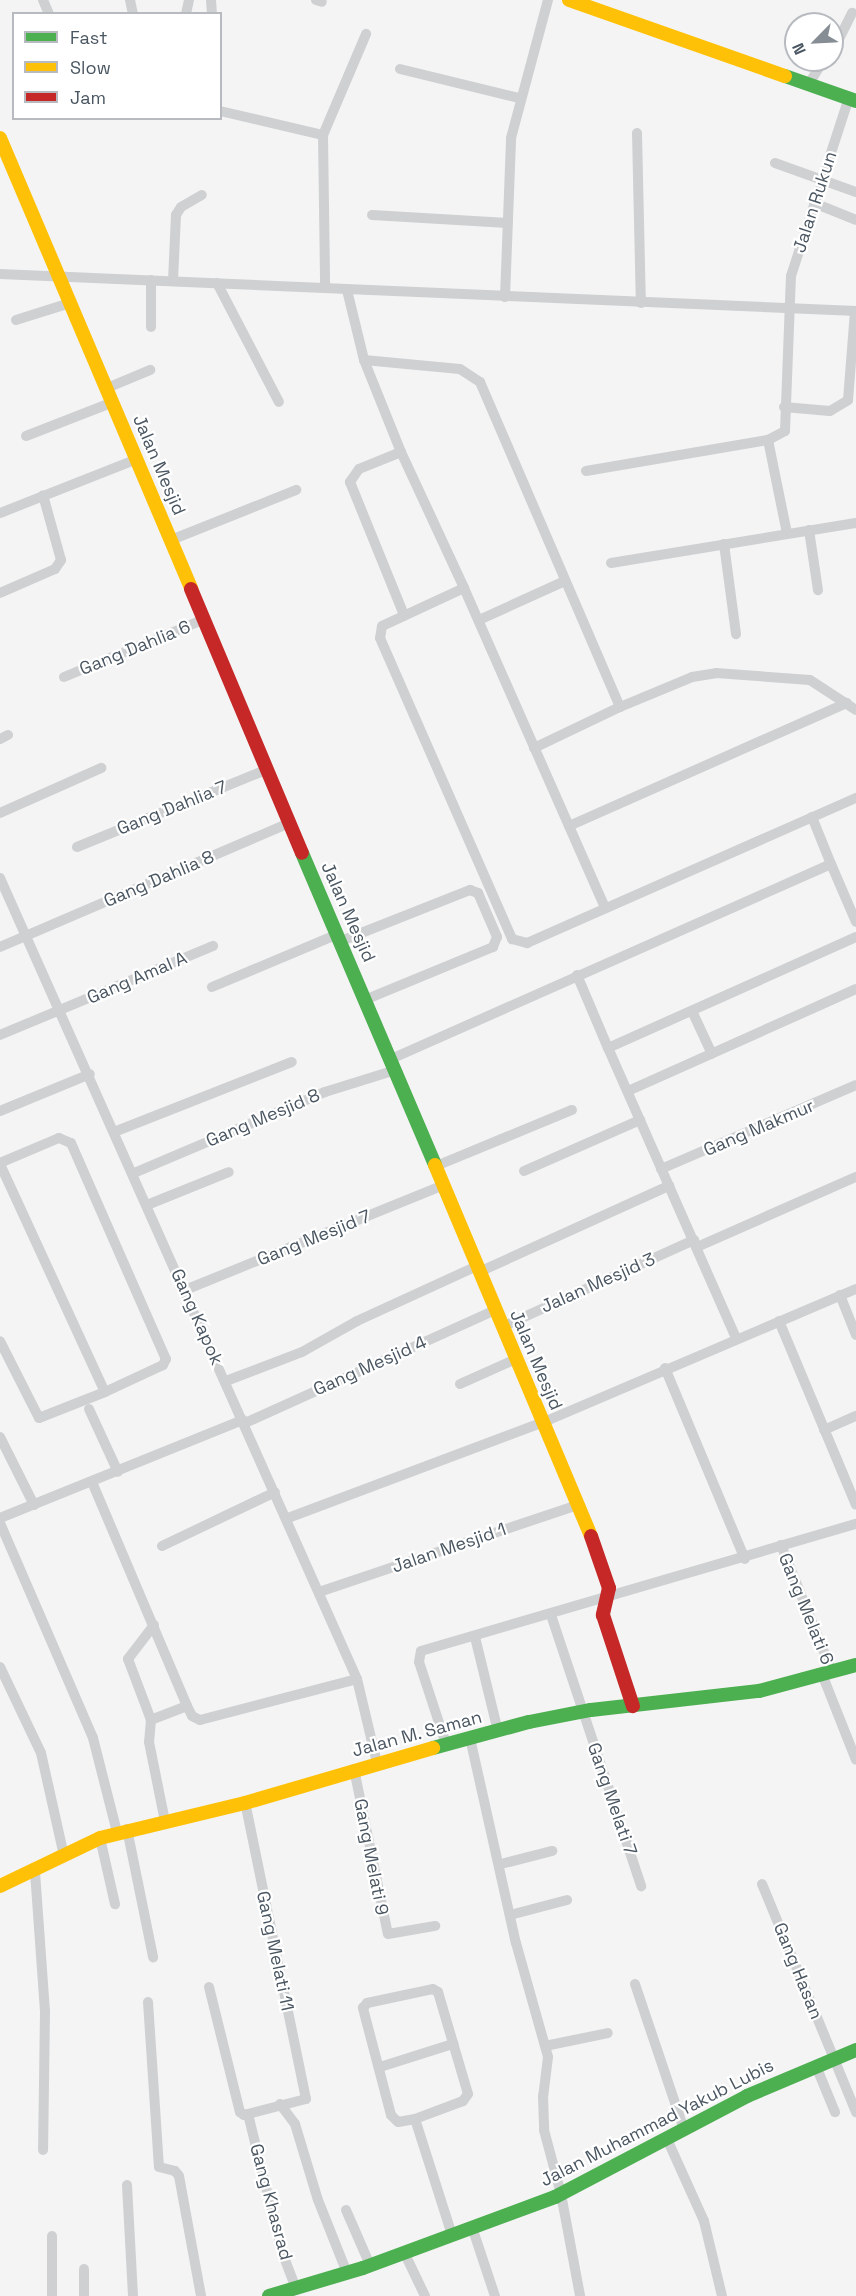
<!DOCTYPE html>
<style>
body{margin:0}
#map{position:relative;width:856px;height:2296px;overflow:hidden;background:#f4f4f4;font-family:"Space Grotesk",sans-serif}
div>[style]{position:absolute}
.street>*{height:10px;margin:-5px;padding:0 5px;transform-origin:5px;border-radius:5px;background:#ced0d2}
.fast>*{height:14px;margin:-7px;padding:0 7px;transform-origin:7px;border-radius:7px;background:#4caf50}
.slow>*{height:14px;margin:-7px;padding:0 7px;transform-origin:7px;border-radius:7px;background:#ffc107}
.jam>*{height:14px;margin:-7px;padding:0 7px;transform-origin:7px;border-radius:7px;background:#c62828}
span{translate:-50% -50%;white-space:nowrap;text-align:center;line-height:1.15;-webkit-text-stroke:4.5px #fff;paint-order:stroke}
.street-label{font-size:18px;color:#4a5661}
.legend{position:absolute;left:12px;top:12px;width:210px;height:108px;box-sizing:border-box;background:#fff;border:2px solid #b7bbc0;margin:0;padding:8px 10px;list-style:none;font-size:18px;color:#4a5661}
.legend li{display:flex;align-items:center;gap:12px;height:30px}
.legend b{width:30px;border:2px solid #b7bbc0}
.north{position:absolute;left:784px;top:12px;width:60px;height:60px;box-sizing:border-box;background:#fff;border:2px solid #b7bbc0;border-radius:50%;rotate:246deg;font-size:16px;font-weight:700;line-height:24px;text-align:center;color:#4a5661}
.north::after{content:'';display:block;margin:auto;width:21px;height:27px;background:#868d94;clip-path:polygon(50% 0,100% 100%,50% 72%,0 100%)}
</style>
<div id="map">
<div class="street">
<div style="left:43px;top:0;width:15px;rotate:67deg"></div>
<div style="left:130px;top:0;width:14px;rotate:78deg"></div>
<div style="left:211px;top:0;width:14px;rotate:86deg"></div>
<div style="left:316px;top:0;width:6px;rotate:18deg"></div>
<div style="left:186px;top:14px;width:14px;rotate:-78deg"></div>
<div style="left:832px;top:53px;width:45px;rotate:-63.4deg"></div>
<div style="left:400px;top:69px;width:122px;rotate:13.7deg"></div>
<div style="left:810px;top:82px;width:26px;rotate:-58deg"></div>
<div style="left:220px;top:111px;width:106px;rotate:13.1deg"></div>
<div style="left:323px;top:135px;width:152px;rotate:89.2deg"></div>
<div style="left:637px;top:133px;width:170px;rotate:88.7deg"></div>
<div style="left:323px;top:135px;width:110px;rotate:-66.9deg"></div>
<div style="left:775px;top:163px;width:86px;rotate:19.7deg"></div>
<div style="left:814px;top:203px;width:45px;rotate:22deg"></div>
<div style="left:372px;top:215px;width:136px;rotate:3.4deg"></div>
<div style="left:0;top:274px;width:857px;rotate:2.48deg"></div>
<div style="left:173px;top:281px;width:66px;rotate:-87.4deg"></div>
<div style="left:176px;top:215px;width:9px;rotate:-58deg"></div>
<div style="left:181px;top:207px;width:24px;rotate:-30deg"></div>
<div style="left:217px;top:283px;width:134px;rotate:62.5deg"></div>
<div style="left:347px;top:290px;width:72px;rotate:76.3deg"></div>
<div style="left:364px;top:360px;width:99px;rotate:68.1deg"></div>
<div style="left:401px;top:452px;width:150px;rotate:65.1deg"></div>
<div style="left:464px;top:588px;width:90px;rotate:155.1deg"></div>
<div style="left:382px;top:626px;width:12px;rotate:99deg"></div>
<div style="left:380px;top:638px;width:329px;rotate:66.3deg"></div>
<div style="left:512px;top:939px;width:16px;rotate:15deg"></div>
<div style="left:527px;top:943px;width:360px;rotate:-23.8deg"></div>
<div style="left:505px;top:297px;width:159px;rotate:-87.8deg"></div>
<div style="left:511px;top:138px;width:143px;rotate:-75deg"></div>
<div style="left:16px;top:320px;width:57px;rotate:-17.5deg"></div>
<div style="left:151px;top:327px;width:47px;rotate:-90deg"></div>
<div style="left:364px;top:360px;width:96px;rotate:5.4deg"></div>
<div style="left:460px;top:369px;width:24px;rotate:33deg"></div>
<div style="left:480px;top:382px;width:354px;rotate:66.7deg"></div>
<div style="left:107px;top:388px;width:47px;rotate:-22.7deg"></div>
<div style="left:784px;top:407px;width:46px;rotate:5deg"></div>
<div style="left:830px;top:411px;width:21px;rotate:-31deg"></div>
<div style="left:848px;top:400px;width:89px;rotate:-85.5deg"></div>
<div style="left:26px;top:436px;width:93px;rotate:-21.3deg"></div>
<div style="left:768px;top:440px;width:95px;rotate:78.5deg"></div>
<div style="left:401px;top:452px;width:45px;rotate:158deg"></div>
<div style="left:359px;top:469px;width:16px;rotate:125deg"></div>
<div style="left:350px;top:482px;width:144px;rotate:67.9deg"></div>
<div style="left:586px;top:471px;width:185px;rotate:-9.7deg"></div>
<div style="left:768px;top:440px;width:19px;rotate:-28deg"></div>
<div style="left:785px;top:431px;width:155px;rotate:-87.8deg"></div>
<div style="left:791px;top:276px;width:187px;rotate:-72deg"></div>
<div style="left:0;top:513px;width:147px;rotate:-21.5deg"></div>
<div style="left:809px;top:530px;width:61px;rotate:81.5deg"></div>
<div style="left:171px;top:540px;width:135px;rotate:-21.8deg"></div>
<div style="left:724px;top:544px;width:91px;rotate:82.4deg"></div>
<div style="left:611px;top:563px;width:248px;rotate:-9.3deg"></div>
<div style="left:464px;top:588px;width:349px;rotate:66.2deg"></div>
<div style="left:0;top:593px;width:60px;rotate:-23.6deg"></div>
<div style="left:55px;top:569px;width:11px;rotate:-56deg"></div>
<div style="left:61px;top:560px;width:67px;rotate:-105.5deg"></div>
<div style="left:479px;top:620px;width:94px;rotate:-24.4deg"></div>
<div style="left:64px;top:677px;width:152px;rotate:-22.4deg"></div>
<div style="left:0;top:739px;width:9px;rotate:-27deg"></div>
<div style="left:534px;top:748px;width:95px;rotate:-25.5deg"></div>
<div style="left:620px;top:707px;width:78px;rotate:-22.6deg"></div>
<div style="left:692px;top:677px;width:24px;rotate:-9deg"></div>
<div style="left:716px;top:673px;width:94px;rotate:4.3deg"></div>
<div style="left:810px;top:680px;width:55px;rotate:33.1deg"></div>
<div style="left:0;top:813px;width:111px;rotate:-24deg"></div>
<div style="left:812px;top:817px;width:51px;rotate:68deg"></div>
<div style="left:569px;top:826px;width:304px;rotate:-23.9deg"></div>
<div style="left:77px;top:847px;width:206px;rotate:-22.2deg"></div>
<div style="left:0;top:878px;width:877px;rotate:65.98deg"></div>
<div style="left:357px;top:1679px;width:86px;rotate:76.6deg"></div>
<div style="left:341px;top:941px;width:139px;rotate:-21.6deg"></div>
<div style="left:470px;top:890px;width:9px;rotate:21deg"></div>
<div style="left:478px;top:893px;width:48px;rotate:66.6deg"></div>
<div style="left:497px;top:937px;width:11px;rotate:112deg"></div>
<div style="left:493px;top:947px;width:136px;rotate:157.6deg"></div>
<div style="left:0;top:947px;width:315px;rotate:-23.2deg"></div>
<div style="left:577px;top:975px;width:79px;rotate:67deg"></div>
<div style="left:212px;top:987px;width:137px;rotate:-22.8deg"></div>
<div style="left:692px;top:1011px;width:47px;rotate:65.1deg"></div>
<div style="left:0;top:1035px;width:231px;rotate:-22.7deg"></div>
<div style="left:391px;top:1059px;width:481px;rotate:-23.9deg"></div>
<div style="left:831px;top:864px;width:63px;rotate:66.7deg"></div>
<div style="left:628px;top:1091px;width:250px;rotate:-24.1deg"></div>
<div style="left:0;top:1111px;width:97px;rotate:-22.3deg"></div>
<div style="left:114px;top:1132px;width:191px;rotate:-21.5deg"></div>
<div style="left:0;top:1163px;width:64px;rotate:-23deg"></div>
<div style="left:59px;top:1138px;width:13px;rotate:23deg"></div>
<div style="left:71px;top:1143px;width:236px;rotate:66.3deg"></div>
<div style="left:166px;top:1359px;width:7px;rotate:117deg"></div>
<div style="left:163px;top:1365px;width:64px;rotate:155deg"></div>
<div style="left:105px;top:1392px;width:71px;rotate:158.5deg"></div>
<div style="left:39px;top:1418px;width:86px;rotate:-116.9deg"></div>
<div style="left:0;top:1164px;width:251px;rotate:65.3deg"></div>
<div style="left:436px;top:1166px;width:147px;rotate:-22.4deg"></div>
<div style="left:661px;top:1169px;width:212px;rotate:-23.3deg"></div>
<div style="left:524px;top:1171px;width:127px;rotate:-23.7deg"></div>
<div style="left:134px;top:1173px;width:207px;rotate:-23deg"></div>
<div style="left:325px;top:1092px;width:73px;rotate:-17.4deg"></div>
<div style="left:147px;top:1205px;width:88px;rotate:-21.9deg"></div>
<div style="left:697px;top:1247px;width:174px;rotate:-23.8deg"></div>
<div style="left:479px;top:1272px;width:209px;rotate:-24.4deg"></div>
<div style="left:185px;top:1290px;width:279px;rotate:-22.1deg"></div>
<div style="left:840px;top:1295px;width:43px;rotate:68.2deg"></div>
<div style="left:779px;top:1321px;width:199px;rotate:67.3deg"></div>
<div style="left:502px;top:1327px;width:211px;rotate:-24.4deg"></div>
<div style="left:736px;top:1338px;width:317px;rotate:-113.8deg"></div>
<div style="left:608px;top:1048px;width:272px;rotate:-24.1deg"></div>
<div style="left:665px;top:1368px;width:207px;rotate:67.3deg"></div>
<div style="left:226px;top:1381px;width:81px;rotate:-20.9deg"></div>
<div style="left:302px;top:1352px;width:63px;rotate:-29.4deg"></div>
<div style="left:357px;top:1321px;width:132px;rotate:-24.6deg"></div>
<div style="left:460px;top:1384px;width:61px;rotate:-24.1deg"></div>
<div style="left:89px;top:1409px;width:69px;rotate:65.3deg"></div>
<div style="left:245px;top:1423px;width:274px;rotate:-24.3deg"></div>
<div style="left:824px;top:1430px;width:35px;rotate:-24deg"></div>
<div style="left:0;top:1437px;width:76px;rotate:63.4deg"></div>
<div style="left:92px;top:1482px;width:243px;rotate:67deg"></div>
<div style="left:187px;top:1706px;width:39px;rotate:159deg"></div>
<div style="left:0;top:1518px;width:262px;rotate:-22deg"></div>
<div style="left:288px;top:1518px;width:273px;rotate:-20.6deg"></div>
<div style="left:544px;top:1422px;width:339px;rotate:-23.1deg"></div>
<div style="left:0;top:1523px;width:234px;rotate:66.6deg"></div>
<div style="left:93px;top:1738px;width:97px;rotate:75.7deg"></div>
<div style="left:781px;top:1545px;width:137px;rotate:68.1deg"></div>
<div style="left:162px;top:1546px;width:125px;rotate:-25.5deg"></div>
<div style="left:319px;top:1592px;width:273px;rotate:-18.6deg"></div>
<div style="left:551px;top:1615px;width:286px;rotate:71.6deg"></div>
<div style="left:154px;top:1625px;width:43px;rotate:127.4deg"></div>
<div style="left:128px;top:1659px;width:65px;rotate:69.3deg"></div>
<div style="left:151px;top:1720px;width:22px;rotate:95deg"></div>
<div style="left:149px;top:1742px;width:81px;rotate:78.6deg"></div>
<div style="left:475px;top:1637px;width:97px;rotate:76.3deg"></div>
<div style="left:0;top:1667px;width:95px;rotate:64.5deg"></div>
<div style="left:41px;top:1753px;width:106px;rotate:77.4deg"></div>
<div style="left:822px;top:1674px;width:92px;rotate:68.4deg"></div>
<div style="left:187px;top:1706px;width:11px;rotate:63deg"></div>
<div style="left:192px;top:1716px;width:9px;rotate:27deg"></div>
<div style="left:200px;top:1720px;width:162px;rotate:-14.6deg"></div>
<div style="left:470px;top:1738px;width:210px;rotate:77.4deg"></div>
<div style="left:516px;top:1943px;width:118px;rotate:74.3deg"></div>
<div style="left:548px;top:2057px;width:39px;rotate:97deg"></div>
<div style="left:543px;top:2096px;width:34px;rotate:88deg"></div>
<div style="left:544px;top:2130px;width:66px;rotate:75.1deg"></div>
<div style="left:561px;top:2194px;width:104px;rotate:79.4deg"></div>
<div style="left:446px;top:1744px;width:86px;rotate:-108.2deg"></div>
<div style="left:419px;top:1662px;width:11px;rotate:-80deg"></div>
<div style="left:421px;top:1651px;width:453px;rotate:-16.3deg"></div>
<div style="left:354px;top:1769px;width:168px;rotate:78.4deg"></div>
<div style="left:388px;top:1934px;width:48px;rotate:-9.7deg"></div>
<div style="left:127px;top:1829px;width:131px;rotate:78.5deg"></div>
<div style="left:100px;top:1838px;width:68px;rotate:77.2deg"></div>
<div style="left:501px;top:1864px;width:53px;rotate:-14.3deg"></div>
<div style="left:35px;top:1872px;width:139px;rotate:85.9deg"></div>
<div style="left:45px;top:2011px;width:139px;rotate:90.8deg"></div>
<div style="left:762px;top:1884px;width:247px;rotate:67.6deg"></div>
<div style="left:510px;top:1915px;width:59px;rotate:-14.7deg"></div>
<div style="left:635px;top:1984px;width:154px;rotate:71.4deg"></div>
<div style="left:209px;top:1987px;width:129px;rotate:76.1deg"></div>
<div style="left:240px;top:2112px;width:5px;rotate:37deg"></div>
<div style="left:244px;top:2115px;width:64px;rotate:-14.5deg"></div>
<div style="left:306px;top:2099px;width:302px;rotate:-101.6deg"></div>
<div style="left:148px;top:2002px;width:165px;rotate:86.2deg"></div>
<div style="left:159px;top:2167px;width:16px;rotate:14deg"></div>
<div style="left:175px;top:2171px;width:6px;rotate:51deg"></div>
<div style="left:179px;top:2176px;width:122px;rotate:79.6deg"></div>
<div style="left:545px;top:2046px;width:64px;rotate:-11.7deg"></div>
<div style="left:816px;top:2066px;width:50px;rotate:67.6deg"></div>
<div style="left:380px;top:2067px;width:77px;rotate:-17.5deg"></div>
<div style="left:280px;top:2104px;width:25px;rotate:53deg"></div>
<div style="left:295px;top:2124px;width:79px;rotate:73.2deg"></div>
<div style="left:318px;top:2200px;width:79px;rotate:68.3deg"></div>
<div style="left:248px;top:2114px;width:142px;rotate:76.2deg"></div>
<div style="left:282px;top:2252px;width:40px;rotate:69deg"></div>
<div style="left:415px;top:2119px;width:17px;rotate:170deg"></div>
<div style="left:398px;top:2122px;width:10px;rotate:-135deg"></div>
<div style="left:391px;top:2115px;width:111px;rotate:-104.7deg"></div>
<div style="left:363px;top:2008px;width:6px;rotate:-51deg"></div>
<div style="left:367px;top:2003px;width:67px;rotate:-12deg"></div>
<div style="left:433px;top:1989px;width:6px;rotate:31deg"></div>
<div style="left:438px;top:1992px;width:106px;rotate:73.6deg"></div>
<div style="left:468px;top:2094px;width:9px;rotate:126deg"></div>
<div style="left:463px;top:2101px;width:51px;rotate:159.4deg"></div>
<div style="left:415px;top:2119px;width:122px;rotate:72.3deg"></div>
<div style="left:667px;top:2139px;width:90px;rotate:65.7deg"></div>
<div style="left:704px;top:2221px;width:77px;rotate:76.5deg"></div>
<div style="left:127px;top:2185px;width:111px;rotate:86.9deg"></div>
<div style="left:346px;top:2210px;width:60px;rotate:66.4deg"></div>
<div style="left:472px;top:2227px;width:73px;rotate:71.6deg"></div>
<div style="left:404px;top:2252px;width:49px;rotate:64.5deg"></div>
<div style="left:84px;top:2269px;width:27px;rotate:90deg"></div>
<div style="left:52px;top:2296px;width:60px;rotate:-90deg"></div>
</div>
<div class="fast">
<div style="left:785px;top:76px;width:75px;rotate:19.4deg"></div>
<div style="left:302px;top:853px;width:339px;rotate:66.9deg"></div>
<div style="left:433px;top:1748px;width:99px;rotate:-15.2deg"></div>
<div style="left:529px;top:1722px;width:63px;rotate:-11deg"></div>
<div style="left:591px;top:1710px;width:169px;rotate:-6.5deg"></div>
<div style="left:759px;top:1691px;width:100px;rotate:-15deg"></div>
<div style="left:269px;top:2296px;width:98px;rotate:-16.6deg"></div>
<div style="left:363px;top:2268px;width:205px;rotate:-20.3deg"></div>
<div style="left:555px;top:2197px;width:217px;rotate:-27.7deg"></div>
<div style="left:747px;top:2096px;width:118px;rotate:-22.9deg"></div>
</div>
<div class="slow">
<div style="left:569px;top:0;width:229px;rotate:19.4deg"></div>
<div style="left:0;top:138px;width:490px;rotate:67deg"></div>
<div style="left:435px;top:1165px;width:402px;rotate:67.2deg"></div>
<div style="left:0;top:1886px;width:111px;rotate:-25.6deg"></div>
<div style="left:100px;top:1838px;width:149px;rotate:-13.6deg"></div>
<div style="left:245px;top:1803px;width:196px;rotate:-16.3deg"></div>
</div>
<div class="jam">
<div style="left:191px;top:589px;width:286px;rotate:67.2deg"></div>
<div style="left:591px;top:1536px;width:55px;rotate:70.9deg"></div>
<div style="left:609px;top:1588px;width:28px;rotate:103deg"></div>
<div style="left:603px;top:1615px;width:96px;rotate:71.8deg"></div>
</div>
<div class="street-label">
<span style="left:815px;top:202px;rotate:-72deg">Jalan Rukun</span>
<span style="left:159px;top:465px;rotate:67deg">Jalan Mesjid</span>
<span style="left:135px;top:648px;rotate:-22deg">Gang Dahlia 6</span>
<span style="left:172px;top:808px;rotate:-22deg">Gang Dahlia 7</span>
<span style="left:159px;top:879px;rotate:-23deg">Gang Dahlia 8</span>
<span style="left:348px;top:912px;rotate:66deg">Jalan Mesjid</span>
<span style="left:137px;top:978px;rotate:-23deg">Gang Amal A</span>
<span style="left:263px;top:1118px;rotate:-23deg">Gang Mesjid 8</span>
<span style="left:759px;top:1128px;rotate:-23deg">Gang Makmur</span>
<span style="left:314px;top:1238px;rotate:-22deg">Gang Mesjid 7</span>
<span style="left:598px;top:1283px;rotate:-24deg">Jalan Mesjid 3</span>
<span style="left:197px;top:1317px;rotate:66deg">Gang Kapok</span>
<span style="left:536px;top:1360px;rotate:67deg">Jalan Mesjid</span>
<span style="left:370px;top:1366px;rotate:-24deg">Gang Mesjid 4</span>
<span style="left:449px;top:1548px;rotate:-19deg">Jalan Mesjid 1</span>
<span style="left:806px;top:1609px;rotate:68deg">Gang Melati 6</span>
<span style="left:417px;top:1734px;rotate:-15deg">Jalan M. Saman</span>
<span style="left:612px;top:1799px;rotate:71deg">Gang Melati 7</span>
<span style="left:371px;top:1857px;rotate:79deg">Gang Melati 9</span>
<span style="left:275px;top:1951px;rotate:78deg">Gang Melati 11</span>
<span style="left:798px;top:1971px;rotate:68deg">Gang Hasan</span>
<span style="left:657px;top:2123px;rotate:-27deg">Jalan Muhammad Yakub Lubis</span>
<span style="left:271px;top:2202px;rotate:75deg">Gang Khasrad</span>
</div>
<ul class="legend">
<li><b style="height:8px;background:#4caf50"></b>Fast</li>
<li><b style="height:8px;background:#ffc107"></b>Slow</li>
<li><b style="height:8px;background:#c62828"></b>Jam</li>
</ul>
<div class="north">N</div>
</div>
